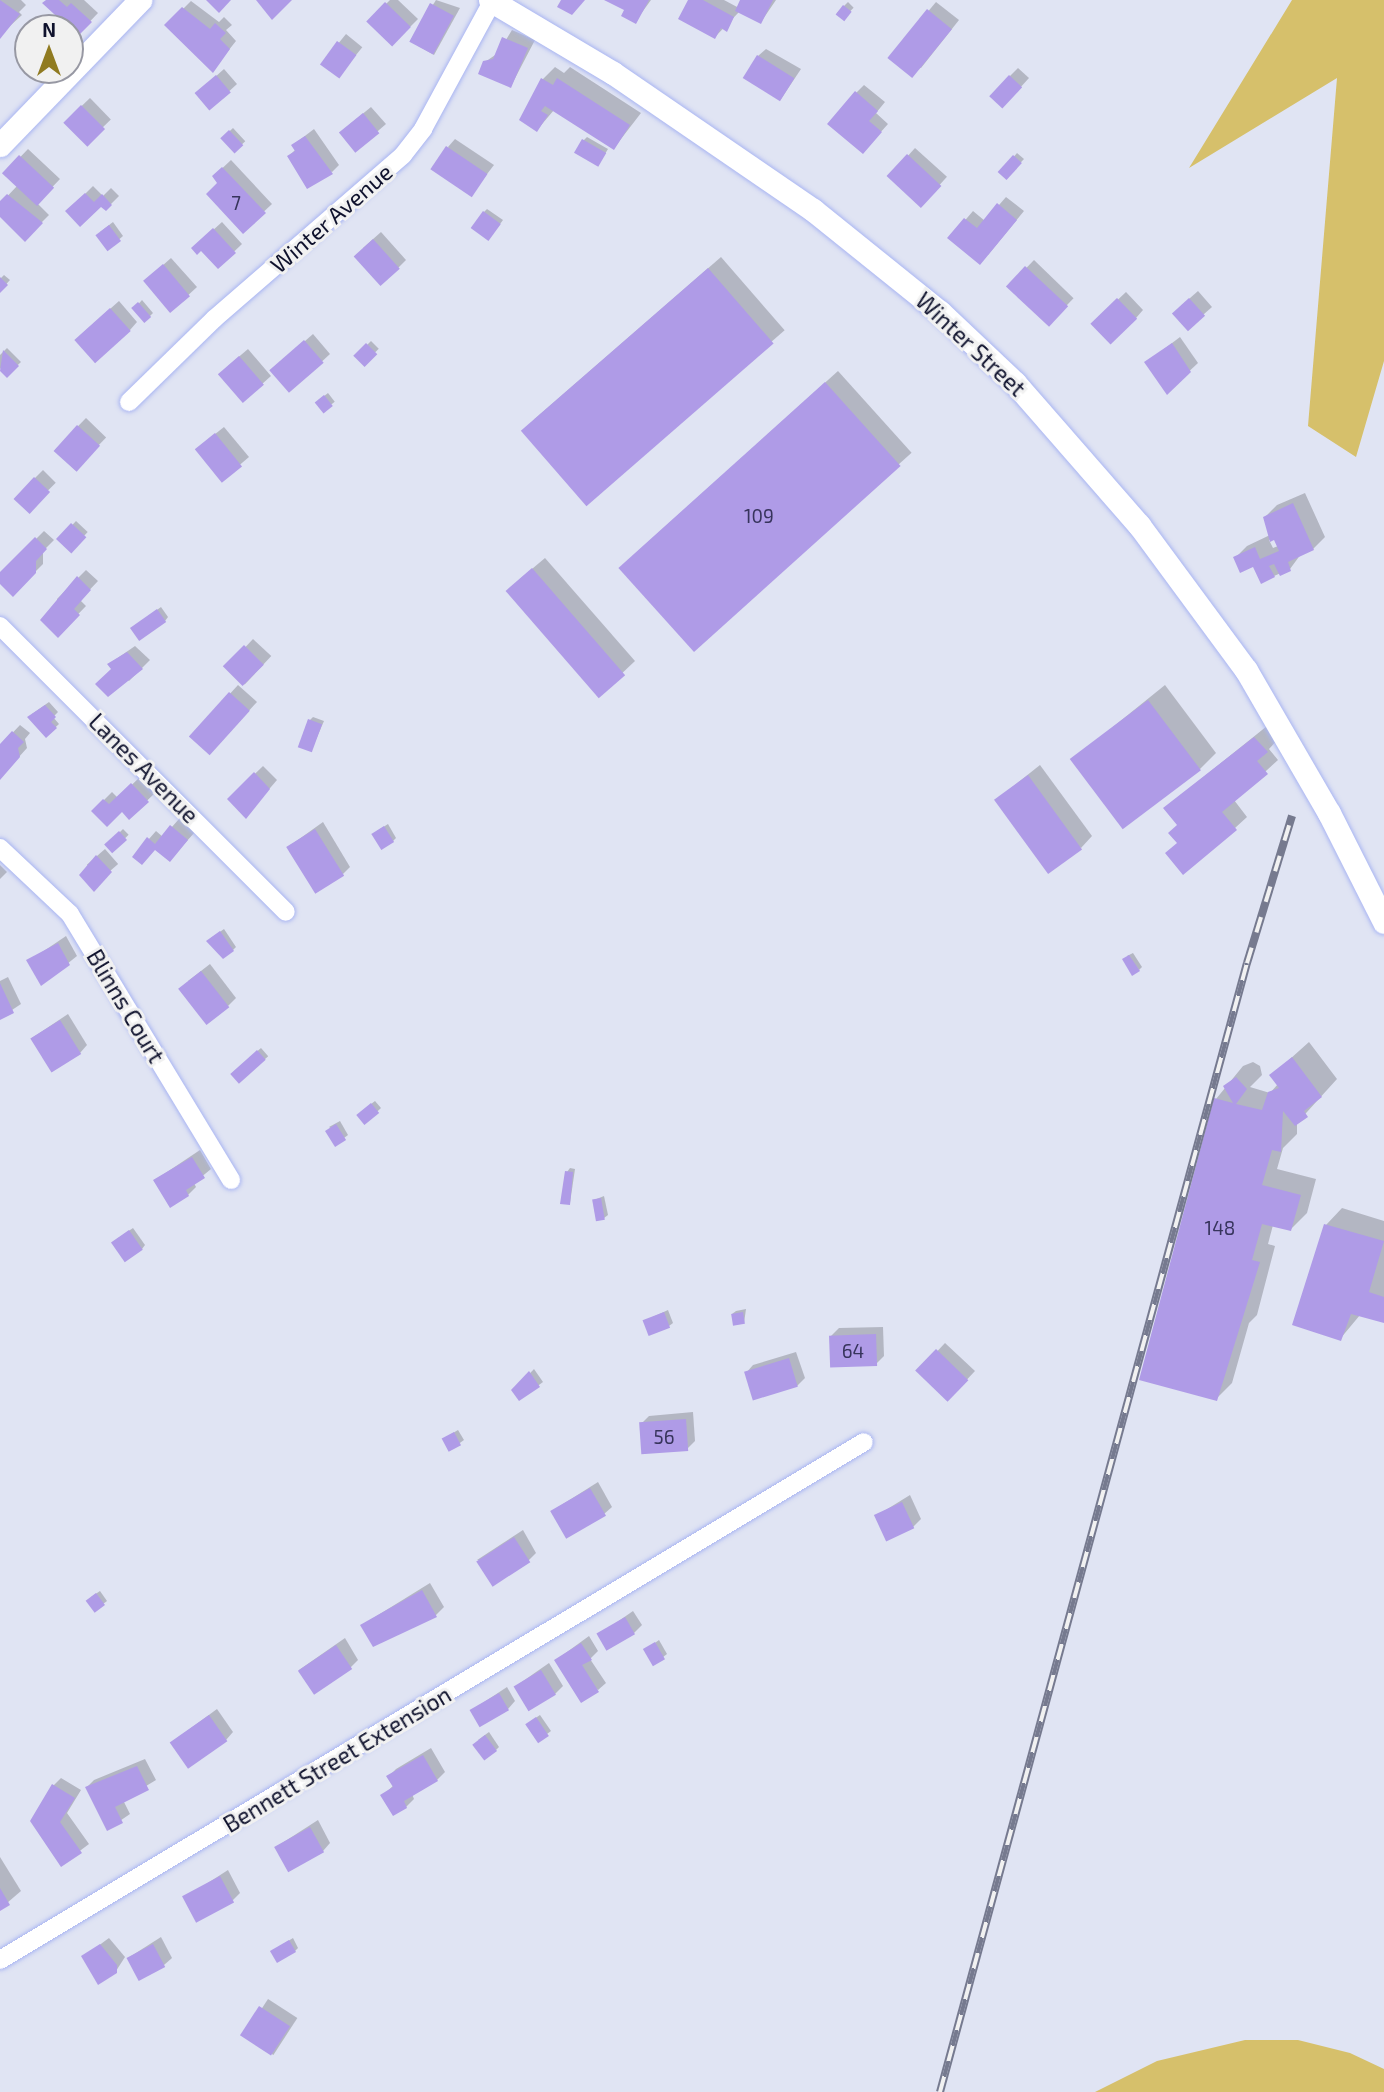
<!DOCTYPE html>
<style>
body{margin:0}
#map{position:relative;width:1384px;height:2092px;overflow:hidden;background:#e0e4f3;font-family:"Exo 2",sans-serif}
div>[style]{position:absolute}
.green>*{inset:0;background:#d6c06b}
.shadow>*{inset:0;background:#0003;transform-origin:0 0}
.building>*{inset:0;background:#af9be7;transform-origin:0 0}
.roads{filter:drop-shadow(0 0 2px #a9b5f2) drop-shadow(0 0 2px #a9b5f2)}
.minor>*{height:18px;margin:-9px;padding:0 9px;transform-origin:9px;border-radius:9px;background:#fff}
.tertiary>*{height:23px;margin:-11.5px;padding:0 11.5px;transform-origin:11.5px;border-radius:11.5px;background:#fff}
.rail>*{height:8px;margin-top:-4px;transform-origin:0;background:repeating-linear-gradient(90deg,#f1f1f1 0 16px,#767a8f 0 32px);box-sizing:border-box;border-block:2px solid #767a8f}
span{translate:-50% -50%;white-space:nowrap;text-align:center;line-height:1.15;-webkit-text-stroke:6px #f1f1f1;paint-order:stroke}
.number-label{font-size:19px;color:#37345c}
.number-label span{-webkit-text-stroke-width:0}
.street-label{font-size:23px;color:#0f122d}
.north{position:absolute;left:14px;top:14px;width:70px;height:70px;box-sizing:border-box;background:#f1f1f1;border:2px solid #9798a3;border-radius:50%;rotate:0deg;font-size:19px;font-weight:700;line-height:28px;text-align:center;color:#0f122d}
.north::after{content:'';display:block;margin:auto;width:24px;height:32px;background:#907b21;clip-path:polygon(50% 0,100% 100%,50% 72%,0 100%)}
</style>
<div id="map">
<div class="green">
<div style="clip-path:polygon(1292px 0,1384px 0,1384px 361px,1356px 457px,1308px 426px,1337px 78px,1189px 168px)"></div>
<div style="clip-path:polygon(1245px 2040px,1298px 2040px,1350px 2053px,1384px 2069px,1384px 2092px,1095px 2092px,1157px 2061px)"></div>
</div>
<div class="shadow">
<div style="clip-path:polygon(0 0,21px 0,26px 5px,19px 12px,22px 15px,0 35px)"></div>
<div style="clip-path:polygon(48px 0,84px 0,98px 13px,78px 34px)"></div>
<div style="clip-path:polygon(390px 0,398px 0,418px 19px,393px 44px,369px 21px)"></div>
<div style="clip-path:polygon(436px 0,460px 8px,434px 55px,410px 41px)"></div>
<div style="clip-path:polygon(608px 0,651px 0,635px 22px,626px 10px)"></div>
<div style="clip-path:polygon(690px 0,724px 0,739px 8px,742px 0,776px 0,761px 22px,739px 12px,715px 37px)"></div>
<div style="clip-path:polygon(191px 1px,219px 22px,224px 17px,232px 25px,226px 30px,236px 41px,213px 70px,167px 25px)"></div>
<div style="left:848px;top:2px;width:8px;height:16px;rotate:45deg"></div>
<div style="clip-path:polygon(936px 2px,959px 20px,921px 68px,890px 57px)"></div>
<div style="clip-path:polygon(512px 30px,535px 40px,511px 86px,485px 62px,498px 53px)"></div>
<div style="left:346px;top:34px;width:21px;height:38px;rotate:39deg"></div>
<div style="clip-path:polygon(766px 49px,801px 69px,781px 99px,758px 56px)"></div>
<div style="clip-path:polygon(555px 67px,564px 73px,570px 67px,641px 113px,614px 148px,554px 110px,537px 130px,543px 79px)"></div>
<div style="clip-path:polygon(1018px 68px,1029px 78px,1010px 99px,1010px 76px)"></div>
<div style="clip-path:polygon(224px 69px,237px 84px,211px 108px,205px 86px)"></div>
<div style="clip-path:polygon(864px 85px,885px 102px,876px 113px,888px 124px,870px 144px,856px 93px)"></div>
<div style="left:90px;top:98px;width:30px;height:34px;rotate:46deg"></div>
<div style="clip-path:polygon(371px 107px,386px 124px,356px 150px,349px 125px)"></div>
<div style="left:233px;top:128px;width:18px;height:15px;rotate:47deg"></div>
<div style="clip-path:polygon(314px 129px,339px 165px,332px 172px,289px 156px,296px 149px,293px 145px)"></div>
<div style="clip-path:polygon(587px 137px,608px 149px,599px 164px,583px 141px)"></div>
<div style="clip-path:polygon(455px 139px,494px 165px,471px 195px,448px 147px)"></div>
<div style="left:915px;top:148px;width:43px;height:38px;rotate:42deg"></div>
<div style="clip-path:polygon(28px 149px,60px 179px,37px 203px,49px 215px,25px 239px,0 214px,0 204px,17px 186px,4px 174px)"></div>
<div style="clip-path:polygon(1017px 153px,1024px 159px,1006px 178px,1000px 173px)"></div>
<div style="clip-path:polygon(231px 160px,272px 204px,243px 231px,214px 176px)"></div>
<div style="clip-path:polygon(93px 186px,103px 196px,111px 188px,119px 196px,106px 209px,101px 205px,67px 212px)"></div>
<div style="clip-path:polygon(1006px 197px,1024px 211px,988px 255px,950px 238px,973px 211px,985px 221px)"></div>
<div style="clip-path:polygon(487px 209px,503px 220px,492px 235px,484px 212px)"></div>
<div style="clip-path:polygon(113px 222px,123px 236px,108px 249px,100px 232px)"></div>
<div style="clip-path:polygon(222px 222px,242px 244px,218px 267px,201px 241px)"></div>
<div style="clip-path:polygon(381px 232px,406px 260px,398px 268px,363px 248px)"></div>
<div style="left:721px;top:257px;width:97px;height:247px;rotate:49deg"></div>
<div style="clip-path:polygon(171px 258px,197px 287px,171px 311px,153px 274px)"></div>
<div style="left:1034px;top:260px;width:55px;height:37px;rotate:44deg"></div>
<div style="clip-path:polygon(4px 275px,10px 280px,0 291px,0 279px)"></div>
<div style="clip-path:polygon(1198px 291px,1212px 307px,1187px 329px,1181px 306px)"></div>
<div style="clip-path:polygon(1126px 292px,1143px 310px,1136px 318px,1092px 324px)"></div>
<div style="clip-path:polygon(142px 300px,153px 313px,145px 321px,134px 309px)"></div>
<div style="clip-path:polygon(119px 301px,137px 322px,130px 330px,84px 332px)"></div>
<div style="clip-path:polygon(313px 334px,330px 354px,290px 391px,280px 363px)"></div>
<div style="clip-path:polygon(1180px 337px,1198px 363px,1167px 392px,1147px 362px)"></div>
<div style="left:371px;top:341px;width:11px;height:22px;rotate:45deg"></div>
<div style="clip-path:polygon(7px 348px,21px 362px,7px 375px,0 368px,0 355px)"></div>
<div style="clip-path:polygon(248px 349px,271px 376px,243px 401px,228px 366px)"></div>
<div style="left:838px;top:371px;width:110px;height:276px;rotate:48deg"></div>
<div style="left:328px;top:393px;width:11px;height:15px;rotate:52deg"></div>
<div style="left:86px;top:418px;width:28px;height:45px;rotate:44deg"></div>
<div style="clip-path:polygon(224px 427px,249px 457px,222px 480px,205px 442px)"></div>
<div style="left:43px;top:470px;width:18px;height:39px;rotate:45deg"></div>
<div style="clip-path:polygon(evenodd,1305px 493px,1325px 537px,1313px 549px,1301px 554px,1290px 569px,1274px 576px,1235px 558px,1247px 546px,1270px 535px,1265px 517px,1277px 505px,1305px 493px,1274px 538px,1278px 546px,1273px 548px,1269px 540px,1274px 538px)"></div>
<div style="left:76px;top:521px;width:16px;height:25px;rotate:43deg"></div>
<div style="clip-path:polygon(44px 531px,54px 540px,43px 551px,43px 564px,13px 594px,0 582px,0 575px)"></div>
<div style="clip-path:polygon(545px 558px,635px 661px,599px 695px,520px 579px)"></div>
<div style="clip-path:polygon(86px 570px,98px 581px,80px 600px,86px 606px,58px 635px,57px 599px)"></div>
<div style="clip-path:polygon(161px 607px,168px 617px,165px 621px,136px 625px)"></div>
<div style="left:253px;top:639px;width:25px;height:39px;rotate:43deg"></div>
<div style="clip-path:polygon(135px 646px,150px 660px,129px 681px,109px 664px)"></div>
<div style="clip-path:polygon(238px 685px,257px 702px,217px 746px,191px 736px)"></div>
<div style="clip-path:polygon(1165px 685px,1216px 753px,1200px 769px,1072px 760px)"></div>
<div style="clip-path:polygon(49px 702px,58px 712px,53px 717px,59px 724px,46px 736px,32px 714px)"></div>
<div style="clip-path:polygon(313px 717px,324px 721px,311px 751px,310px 720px)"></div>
<div style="clip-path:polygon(20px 725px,30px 733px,25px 739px,27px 748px,0 778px,0 746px)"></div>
<div style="clip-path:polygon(1267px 726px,1278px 739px,1269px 749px,1278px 760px,1234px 800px,1247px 817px,1235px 828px,1178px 842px,1178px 824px,1165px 808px)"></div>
<div style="clip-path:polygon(1040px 765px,1092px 836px,1081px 848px,996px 800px)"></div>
<div style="clip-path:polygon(263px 766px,277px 780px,246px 816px,229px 799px)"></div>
<div style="clip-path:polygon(140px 777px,155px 793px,129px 818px,122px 810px,93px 811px,112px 792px,118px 798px)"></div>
<div style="clip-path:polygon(179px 819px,195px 832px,177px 852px,155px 848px,134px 856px,156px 831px,163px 837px)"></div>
<div style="clip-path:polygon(323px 822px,350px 867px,343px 874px,288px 847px)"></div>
<div style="clip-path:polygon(388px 824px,396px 838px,393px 841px,377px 831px)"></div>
<div style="left:123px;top:829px;width:8px;height:23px;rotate:45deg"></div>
<div style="left:105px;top:849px;width:20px;height:24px;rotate:49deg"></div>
<div style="clip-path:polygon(0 865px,7px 872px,0 879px)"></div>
<div style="clip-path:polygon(224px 929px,236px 947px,233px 950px,211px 938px)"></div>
<div style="clip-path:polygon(66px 936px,77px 956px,42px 984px,29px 961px)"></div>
<div style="clip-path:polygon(1133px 953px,1142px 967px,1139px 970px,1127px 956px)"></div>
<div style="clip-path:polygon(210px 964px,236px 998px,228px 1006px,188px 981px)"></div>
<div style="clip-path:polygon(8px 977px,21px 1004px,0 1018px,0 981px)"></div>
<div style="clip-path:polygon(68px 1014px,87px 1045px,80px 1053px,32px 1038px)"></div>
<div style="clip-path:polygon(1309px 1042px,1337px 1079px,1297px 1123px,1297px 1134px,1283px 1148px,1277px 1169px,1316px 1179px,1307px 1213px,1291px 1229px,1273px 1225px,1268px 1244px,1275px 1246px,1257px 1315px,1249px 1323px,1232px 1383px,1216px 1399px,1216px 1099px,1243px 1066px,1253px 1062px,1260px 1066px,1262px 1075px,1250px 1087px,1270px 1093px,1278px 1084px,1271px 1076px)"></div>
<div style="left:261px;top:1048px;width:11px;height:39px;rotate:49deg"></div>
<div style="clip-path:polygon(375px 1101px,381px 1108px,365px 1123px,362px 1111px)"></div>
<div style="clip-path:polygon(340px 1121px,348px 1135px,344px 1138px,329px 1127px)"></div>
<div style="clip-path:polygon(200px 1150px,211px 1169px,194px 1183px,196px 1187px,188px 1195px,155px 1180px)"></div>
<div style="clip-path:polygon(570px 1168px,575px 1169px,570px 1203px,567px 1172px)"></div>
<div style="clip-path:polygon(604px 1196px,608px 1215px,604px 1218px,594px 1200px)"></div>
<div style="clip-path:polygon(1342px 1208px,1384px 1221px,1384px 1321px,1360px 1315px,1340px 1339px,1326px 1225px)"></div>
<div style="clip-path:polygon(133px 1228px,145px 1245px,142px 1249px,117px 1239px)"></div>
<div style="clip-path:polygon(746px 1309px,744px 1323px,732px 1314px,736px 1311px)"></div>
<div style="clip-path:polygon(668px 1310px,673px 1323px,669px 1326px,644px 1321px)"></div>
<div style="clip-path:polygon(883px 1327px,884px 1356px,876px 1364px,831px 1336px,839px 1328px)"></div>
<div style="left:945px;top:1343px;width:41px;height:39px;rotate:43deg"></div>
<div style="clip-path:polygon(796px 1352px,805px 1378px,797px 1386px,746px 1373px,753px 1365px)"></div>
<div style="clip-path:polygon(534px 1369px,543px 1382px,520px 1399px,514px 1390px)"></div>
<div style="clip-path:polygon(693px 1412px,695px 1441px,687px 1449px,641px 1424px,649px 1416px)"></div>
<div style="clip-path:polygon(458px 1430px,464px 1440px,450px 1450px,448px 1436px)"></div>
<div style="clip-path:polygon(598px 1482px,612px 1507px,604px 1514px,552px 1511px)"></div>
<div style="clip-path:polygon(910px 1495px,921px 1519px,913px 1527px,876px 1516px)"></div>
<div style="clip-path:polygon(523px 1530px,536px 1553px,528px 1561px,477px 1560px)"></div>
<div style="clip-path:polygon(430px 1583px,444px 1607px,436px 1615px,362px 1625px)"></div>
<div style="clip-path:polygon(100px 1591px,107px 1601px,103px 1604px,91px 1597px)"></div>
<div style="clip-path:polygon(633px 1611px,642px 1625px,634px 1633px,600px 1634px)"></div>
<div style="clip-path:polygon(589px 1636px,598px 1651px,590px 1659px,606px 1683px,598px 1690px,556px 1660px)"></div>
<div style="clip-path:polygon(345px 1638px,358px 1660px,350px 1668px,299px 1670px)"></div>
<div style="clip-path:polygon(659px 1640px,667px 1654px,654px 1664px,645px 1650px)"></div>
<div style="clip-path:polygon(549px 1663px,563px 1686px,555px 1694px,516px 1686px)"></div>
<div style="clip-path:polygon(507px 1687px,515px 1701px,508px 1709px,472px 1710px)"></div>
<div style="clip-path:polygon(217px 1709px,233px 1732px,226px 1740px,172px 1742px)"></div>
<div style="clip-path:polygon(540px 1715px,551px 1731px,547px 1734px,531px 1721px)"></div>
<div style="clip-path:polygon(489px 1732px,499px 1747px,496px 1750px,478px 1740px)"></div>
<div style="clip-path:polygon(431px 1748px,445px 1772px,437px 1780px,412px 1794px,414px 1799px,406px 1807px,383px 1795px,394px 1785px,389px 1776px,396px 1769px)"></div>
<div style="clip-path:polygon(145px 1759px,156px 1780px,123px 1800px,130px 1814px,108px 1829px,87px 1787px,94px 1780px)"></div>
<div style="clip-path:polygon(61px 1778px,81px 1790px,67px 1813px,89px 1844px,61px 1865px,53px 1786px)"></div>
<div style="clip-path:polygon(318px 1820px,330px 1843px,323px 1851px,276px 1847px)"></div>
<div style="clip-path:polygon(0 1857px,21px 1891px,0 1909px)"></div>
<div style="clip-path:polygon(228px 1870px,240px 1893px,233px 1900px,186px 1897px)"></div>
<div style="clip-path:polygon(161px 1937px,172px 1958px,164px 1965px,128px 1958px)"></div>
<div style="clip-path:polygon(109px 1938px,125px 1957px,116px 1971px,83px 1957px)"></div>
<div style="clip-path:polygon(293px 1938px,298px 1948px,295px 1951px,272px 1951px)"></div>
<div style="left:268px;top:1999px;width:35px;height:44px;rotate:33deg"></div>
</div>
<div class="building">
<div style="clip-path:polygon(0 0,20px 14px,0 39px)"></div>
<div style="clip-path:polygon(46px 0,59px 0,67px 7px,71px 3px,92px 22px,78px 36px,42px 3px)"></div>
<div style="clip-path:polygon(206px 0,231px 0,219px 13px)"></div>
<div style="clip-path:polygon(256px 0,292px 0,272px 20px)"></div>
<div style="clip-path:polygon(561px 0,585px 0,572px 15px,557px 7px)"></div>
<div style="clip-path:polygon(604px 0,649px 0,636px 24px,621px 16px,624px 10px)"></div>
<div style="clip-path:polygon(688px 0,703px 0,734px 17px,727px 32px,721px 28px,715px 39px,678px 19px)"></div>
<div style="clip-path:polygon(740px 0,773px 0,761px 24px,735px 11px)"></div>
<div style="left:385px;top:2px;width:36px;height:27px;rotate:44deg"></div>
<div style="left:430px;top:3px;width:27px;height:44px;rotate:28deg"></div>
<div style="left:843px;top:5px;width:11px;height:12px;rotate:38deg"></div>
<div style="clip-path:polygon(182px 7px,210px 29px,215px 23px,226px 33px,220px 39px,230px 49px,213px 73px,164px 25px)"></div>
<div style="left:927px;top:9px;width:32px;height:63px;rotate:39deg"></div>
<div style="clip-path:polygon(502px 37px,528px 48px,511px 88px,478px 74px,483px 61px,493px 59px)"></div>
<div style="left:337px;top:41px;width:24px;height:29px;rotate:36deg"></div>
<div style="left:757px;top:55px;width:44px;height:27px;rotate:32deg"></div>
<div style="left:216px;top:75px;width:23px;height:28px;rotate:50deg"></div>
<div style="left:1009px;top:75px;width:18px;height:29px;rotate:43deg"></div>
<div style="clip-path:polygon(541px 78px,553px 85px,557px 78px,630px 125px,614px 150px,545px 106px,541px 111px,548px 115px,537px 132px,519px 120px)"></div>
<div style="clip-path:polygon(855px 91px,878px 111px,869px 121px,882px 132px,863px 154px,827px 124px)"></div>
<div style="left:81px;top:105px;width:34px;height:25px;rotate:45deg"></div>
<div style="left:363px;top:113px;width:26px;height:31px;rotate:51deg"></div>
<div style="left:229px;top:130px;width:21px;height:12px;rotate:47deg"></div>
<div style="clip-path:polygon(305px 136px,333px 174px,307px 189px,287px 156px,295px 151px,291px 145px)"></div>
<div style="left:582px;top:139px;width:28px;height:16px;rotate:30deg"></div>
<div style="left:446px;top:146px;width:50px;height:28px;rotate:34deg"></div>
<div style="left:907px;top:154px;width:47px;height:30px;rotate:43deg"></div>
<div style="left:19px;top:155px;width:48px;height:25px;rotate:43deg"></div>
<div style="left:1013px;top:155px;width:12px;height:23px;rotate:42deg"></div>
<div style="clip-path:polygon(222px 167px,266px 213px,243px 234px,206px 194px,217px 183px,212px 176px)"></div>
<div style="clip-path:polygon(85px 193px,94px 202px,102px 194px,112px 205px,106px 211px,101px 207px,80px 227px,65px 211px)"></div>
<div style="clip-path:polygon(7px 194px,43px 223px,25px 242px,0 217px,0 201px)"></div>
<div style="clip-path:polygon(997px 203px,1017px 220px,980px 265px,947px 238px,964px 218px,977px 228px)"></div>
<div style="left:483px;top:211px;width:22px;height:21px;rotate:36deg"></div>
<div style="left:109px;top:225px;width:20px;height:17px;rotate:53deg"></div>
<div style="clip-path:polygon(213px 228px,236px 253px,218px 269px,201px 251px,197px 255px,191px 248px)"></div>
<div style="left:373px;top:239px;width:40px;height:26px;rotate:48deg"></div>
<div style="left:163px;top:264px;width:42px;height:26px;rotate:50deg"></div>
<div style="left:1025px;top:266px;width:59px;height:28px;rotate:43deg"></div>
<div style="left:708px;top:268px;width:100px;height:248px;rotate:49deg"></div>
<div style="clip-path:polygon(0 277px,8px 285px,0 293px)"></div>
<div style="left:1117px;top:298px;width:29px;height:37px;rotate:46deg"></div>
<div style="left:1189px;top:298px;width:24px;height:23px;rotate:48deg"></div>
<div style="left:138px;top:302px;width:20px;height:9px;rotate:49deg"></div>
<div style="left:110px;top:308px;width:31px;height:48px;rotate:48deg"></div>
<div style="left:304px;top:340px;width:30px;height:46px;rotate:49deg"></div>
<div style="left:366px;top:343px;width:16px;height:18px;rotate:45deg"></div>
<div style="clip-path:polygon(1172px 343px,1191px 372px,1167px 395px,1144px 362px)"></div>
<div style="clip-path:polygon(3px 350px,19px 366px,7px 378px,0 371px)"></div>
<div style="left:239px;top:356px;width:38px;height:28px;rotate:49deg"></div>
<div style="left:825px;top:382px;width:113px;height:278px;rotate:48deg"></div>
<div style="left:324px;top:395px;width:14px;height:12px;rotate:51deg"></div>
<div style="left:77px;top:425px;width:31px;height:35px;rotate:42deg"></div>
<div style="left:215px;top:433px;width:43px;height:26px;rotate:51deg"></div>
<div style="left:34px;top:477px;width:22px;height:30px;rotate:43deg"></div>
<div style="clip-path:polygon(1293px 503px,1314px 550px,1288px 562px,1291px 571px,1280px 576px,1274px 564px,1269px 566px,1275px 577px,1261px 584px,1253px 567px,1240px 573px,1233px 557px,1255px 547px,1260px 559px,1279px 551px,1274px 540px,1270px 542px,1263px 517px)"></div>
<div style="left:71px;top:523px;width:21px;height:22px;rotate:43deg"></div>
<div style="clip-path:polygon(35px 537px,47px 549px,36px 561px,36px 573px,13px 597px,0 584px,0 572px)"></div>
<div style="left:532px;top:568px;width:142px;height:35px;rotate:49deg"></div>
<div style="clip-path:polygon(77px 576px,91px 590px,74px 609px,80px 615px,58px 638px,40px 620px)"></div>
<div style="left:157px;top:609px;width:16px;height:33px;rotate:55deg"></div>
<div style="left:244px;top:645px;width:28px;height:30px;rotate:45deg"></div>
<div style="clip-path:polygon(127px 652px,143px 669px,108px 697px,95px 684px,111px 669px,107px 664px)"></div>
<div style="left:229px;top:692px;width:28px;height:60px;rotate:42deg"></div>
<div style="left:1148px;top:700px;width:88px;height:98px;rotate:53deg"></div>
<div style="clip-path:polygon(45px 705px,56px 717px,51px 722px,57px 728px,46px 738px,27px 717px)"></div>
<div style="left:308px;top:719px;width:15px;height:30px;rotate:20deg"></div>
<div style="clip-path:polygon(12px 731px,24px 742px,18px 748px,20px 757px,0 780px,0 744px)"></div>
<div style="clip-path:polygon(1254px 737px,1268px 752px,1257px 761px,1268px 774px,1222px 812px,1237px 830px,1183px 875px,1165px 853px,1177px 843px,1168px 833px,1177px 825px,1163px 808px)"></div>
<div style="clip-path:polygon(254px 772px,270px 789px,246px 819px,227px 799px)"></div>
<div style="left:1028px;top:775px;width:92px;height:42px;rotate:54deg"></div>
<div style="clip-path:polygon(131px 783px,149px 802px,129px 820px,122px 812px,107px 827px,91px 811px,103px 799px,109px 804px)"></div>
<div style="clip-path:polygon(170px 825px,188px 840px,170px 862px,155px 850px,142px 865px,132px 857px,147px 837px,155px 844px)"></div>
<div style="left:384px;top:826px;width:19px;height:15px;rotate:58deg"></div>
<div style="left:315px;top:829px;width:55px;height:34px;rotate:58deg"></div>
<div style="left:119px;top:831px;width:12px;height:20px;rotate:48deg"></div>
<div style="clip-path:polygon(96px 855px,112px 872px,94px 892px,79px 875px)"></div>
<div style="clip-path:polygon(220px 931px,234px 951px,223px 959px,206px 941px)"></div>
<div style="clip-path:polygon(58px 943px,70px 965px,41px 986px,26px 960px)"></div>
<div style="clip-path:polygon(1129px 955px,1140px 971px,1132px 976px,1122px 959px)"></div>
<div style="left:201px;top:971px;width:46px;height:29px;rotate:52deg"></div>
<div style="clip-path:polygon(0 983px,14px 1013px,0 1020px)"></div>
<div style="left:60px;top:1020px;width:40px;height:35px;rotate:58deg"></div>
<div style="left:257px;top:1050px;width:13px;height:36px;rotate:48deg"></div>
<div style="clip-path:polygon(1292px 1057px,1322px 1097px,1304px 1111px,1308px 1117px,1295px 1126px,1283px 1111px,1281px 1152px,1272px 1150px,1262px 1185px,1301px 1195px,1291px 1231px,1262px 1224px,1252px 1260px,1260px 1262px,1217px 1401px,1139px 1380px,1214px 1098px,1233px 1103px,1223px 1086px,1236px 1077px,1247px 1089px,1236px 1104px,1262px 1110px,1268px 1092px,1279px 1088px,1269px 1075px)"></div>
<div style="left:371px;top:1103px;width:13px;height:19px;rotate:51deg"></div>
<div style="left:336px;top:1124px;width:19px;height:13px;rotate:58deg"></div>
<div style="clip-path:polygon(192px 1157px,205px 1178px,186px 1190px,189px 1196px,170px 1208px,153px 1180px)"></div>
<div style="clip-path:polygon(565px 1171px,573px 1172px,570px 1205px,560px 1204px)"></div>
<div style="left:601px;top:1198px;width:22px;height:9px;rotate:80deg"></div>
<div style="clip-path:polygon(1324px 1224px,1384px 1241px,1369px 1292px,1384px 1297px,1384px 1323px,1351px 1314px,1341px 1341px,1292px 1325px)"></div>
<div style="left:129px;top:1230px;width:24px;height:22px;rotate:55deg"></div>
<div style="left:664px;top:1312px;width:17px;height:23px;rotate:69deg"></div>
<div style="left:743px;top:1312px;width:12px;height:12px;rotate:81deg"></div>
<div style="left:876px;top:1334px;width:32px;height:47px;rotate:88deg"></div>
<div style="left:936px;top:1349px;width:45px;height:30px;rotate:44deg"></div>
<div style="left:789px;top:1358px;width:30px;height:47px;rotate:73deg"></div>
<div style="clip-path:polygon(529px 1371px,540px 1387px,519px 1401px,511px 1390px)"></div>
<div style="left:686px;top:1419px;width:32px;height:47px;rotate:86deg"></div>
<div style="left:454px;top:1432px;width:15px;height:14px;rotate:62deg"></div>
<div style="left:590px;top:1488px;width:32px;height:46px;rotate:60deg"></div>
<div style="left:902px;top:1502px;width:29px;height:31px;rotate:65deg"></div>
<div style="left:514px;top:1537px;width:30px;height:45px;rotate:57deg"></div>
<div style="clip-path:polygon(422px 1590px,437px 1617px,373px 1647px,360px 1625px)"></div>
<div style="left:96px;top:1593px;width:15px;height:13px;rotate:53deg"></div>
<div style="left:625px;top:1617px;width:20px;height:33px;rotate:60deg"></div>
<div style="left:655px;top:1642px;width:20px;height:14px;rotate:60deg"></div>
<div style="clip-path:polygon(581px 1643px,592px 1660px,582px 1665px,599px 1692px,581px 1703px,554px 1660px)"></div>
<div style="left:336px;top:1645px;width:29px;height:46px;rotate:56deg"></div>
<div style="left:541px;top:1670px;width:29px;height:32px;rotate:59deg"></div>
<div style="left:499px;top:1693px;width:20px;height:34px;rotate:60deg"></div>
<div style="left:209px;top:1715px;width:32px;height:48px;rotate:55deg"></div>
<div style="left:536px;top:1717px;width:23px;height:13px;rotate:56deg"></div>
<div style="left:485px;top:1735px;width:20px;height:16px;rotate:53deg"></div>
<div style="clip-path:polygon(423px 1755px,438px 1781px,404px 1801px,407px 1808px,393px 1816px,380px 1795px,393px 1787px,386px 1776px)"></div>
<div style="clip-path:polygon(137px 1766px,149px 1790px,115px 1807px,123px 1823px,107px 1831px,85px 1787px)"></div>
<div style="clip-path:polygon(52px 1784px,75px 1798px,60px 1822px,82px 1853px,61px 1867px,30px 1821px)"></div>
<div style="left:310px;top:1827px;width:29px;height:41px;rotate:61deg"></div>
<div style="left:220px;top:1876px;width:30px;height:43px;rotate:62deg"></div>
<div style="clip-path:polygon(0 1888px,10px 1905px,0 1911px)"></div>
<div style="left:289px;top:1940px;width:14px;height:22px;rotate:60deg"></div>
<div style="clip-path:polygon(100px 1944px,117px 1965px,117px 1973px,98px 1985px,81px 1956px)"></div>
<div style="left:153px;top:1944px;width:26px;height:30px;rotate:62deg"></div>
<div style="left:259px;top:2006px;width:37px;height:35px;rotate:33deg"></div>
</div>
<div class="roads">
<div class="minor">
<div style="left:129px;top:402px;width:119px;rotate:-44.3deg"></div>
<div style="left:214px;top:319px;width:250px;rotate:-40.9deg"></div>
<div style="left:403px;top:155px;width:33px;rotate:-52deg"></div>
<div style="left:423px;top:129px;width:147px;rotate:-61.5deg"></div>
<div style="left:0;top:626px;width:404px;rotate:45deg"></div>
<div style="left:0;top:848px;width:96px;rotate:43.3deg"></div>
<div style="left:70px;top:914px;width:311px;rotate:58.8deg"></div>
<div style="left:0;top:1960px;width:1007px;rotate:-30.94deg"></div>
</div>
<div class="tertiary">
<div style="left:490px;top:0;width:143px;rotate:30.7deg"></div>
<div style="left:613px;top:73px;width:242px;rotate:34.4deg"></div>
<div style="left:813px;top:210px;width:163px;rotate:38.8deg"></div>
<div style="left:940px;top:312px;width:103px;rotate:43.4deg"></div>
<div style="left:1015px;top:383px;width:189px;rotate:48.9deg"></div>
<div style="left:1139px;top:525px;width:180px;rotate:53.6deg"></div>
<div style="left:1246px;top:670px;width:165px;rotate:59.9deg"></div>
<div style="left:1329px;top:813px;width:122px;rotate:63.2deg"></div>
<div style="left:0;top:145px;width:202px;rotate:-46deg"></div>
</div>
</div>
<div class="rail">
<div style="left:940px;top:2092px;width:1170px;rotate:-74.79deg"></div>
<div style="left:1247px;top:963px;width:154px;rotate:-73deg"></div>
</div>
<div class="number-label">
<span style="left:236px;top:203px">7</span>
<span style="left:759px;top:516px">109</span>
<span style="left:1220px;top:1228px">148</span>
<span style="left:853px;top:1351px">64</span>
<span style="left:664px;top:1437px">56</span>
</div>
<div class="street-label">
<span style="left:331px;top:218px;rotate:-41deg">Winter Avenue</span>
<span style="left:971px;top:344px;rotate:43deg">Winter Street</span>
<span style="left:144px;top:768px;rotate:45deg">Lanes Avenue</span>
<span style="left:126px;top:1006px;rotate:59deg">Blinns Court</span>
<span style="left:337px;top:1759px;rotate:-31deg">Bennett Street Extension</span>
</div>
<div class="north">N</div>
</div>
